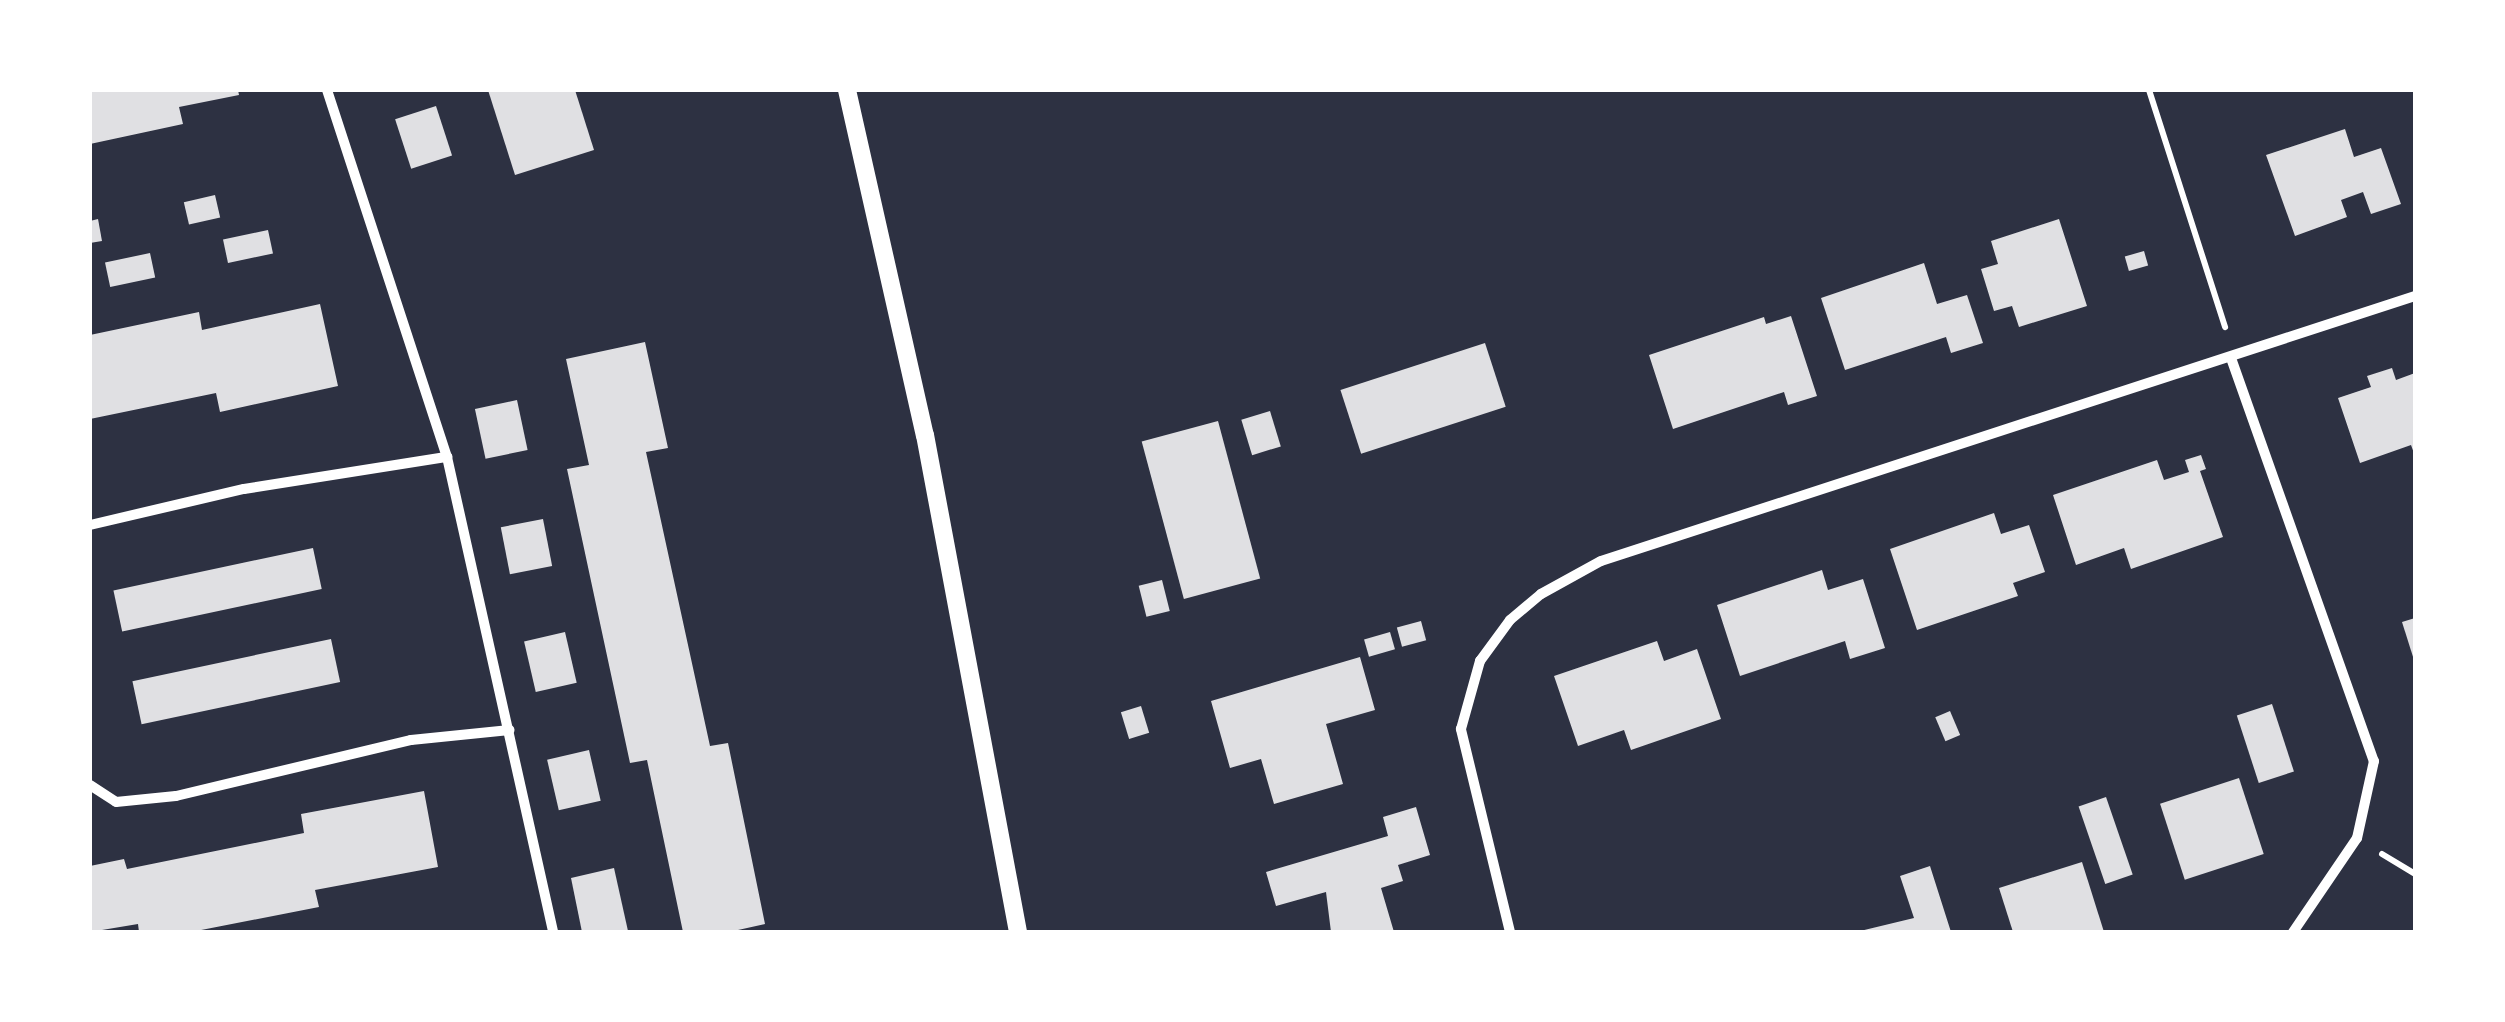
<!DOCTYPE html>
<style>
body{margin:0}
#map{position:relative;width:2505px;height:1022px;overflow:hidden;background:#2d3142;font-family:"Playfair Display",serif}
div>[style]{position:absolute}
.building>*{inset:0;background:#e0e0e3;transform-origin:0 0}
.path>*{height:6px;margin:-3px;padding:0 3px;transform-origin:3px;border-radius:3px;background:#fff}
.minor>*{height:10px;margin:-5px;padding:0 5px;transform-origin:5px;border-radius:5px;background:#fff}
.tertiary>*{height:18px;margin:-9px;padding:0 9px;transform-origin:9px;border-radius:9px;background:#fff}
span{translate:-50% -50%;white-space:nowrap;text-align:center;line-height:1.15;-webkit-text-stroke:8px #fff;paint-order:stroke}
.frame{position:absolute;inset:0;border:92px solid #fff;pointer-events:none}
</style>
<div id="map">
<div class="building">
<div style="clip-path:polygon(90px 90px,238px 90px,239px 95px,179px 107px,183px 124px,90px 144px)"></div>
<div style="clip-path:polygon(488px 90px,575px 90px,594px 150px,515px 175px)"></div>
<div style="left:436px;top:106px;width:52px;height:43px;rotate:72deg"></div>
<div style="clip-path:polygon(2345px 129px,2354px 157px,2381px 148px,2401px 204px,2371px 214px,2363px 192px,2341px 200px,2347px 217px,2295px 236px,2266px 155px)"></div>
<div style="left:215px;top:195px;width:23px;height:32px;rotate:77deg"></div>
<div style="clip-path:polygon(98px 219px,102px 241px,90px 243px,90px 221px)"></div>
<div style="clip-path:polygon(2059px 219px,2087px 306px,2019px 327px,2012px 306px,1994px 311px,1981px 269px,1998px 264px,1991px 241px)"></div>
<div style="left:268px;top:230px;width:24px;height:46px;rotate:78deg"></div>
<div style="left:2144px;top:251px;width:15px;height:20px;rotate:74deg"></div>
<div style="left:150px;top:253px;width:25px;height:46px;rotate:78deg"></div>
<div style="clip-path:polygon(1924px 263px,1937px 304px,1967px 295px,1983px 343px,1951px 353px,1946px 337px,1845px 370px,1821px 298px)"></div>
<div style="clip-path:polygon(320px 304px,338px 386px,220px 412px,216px 393px,90px 419px,90px 335px,199px 312px,202px 330px)"></div>
<div style="clip-path:polygon(1791px 316px,1817px 396px,1788px 405px,1784px 392px,1673px 429px,1649px 355px,1764px 317px,1766px 324px)"></div>
<div style="clip-path:polygon(645px 342px,668px 448px,646px 452px,710px 746px,728px 743px,765px 924px,729px 932px,683px 932px,647px 760px,630px 763px,567px 469px,589px 465px,566px 359px)"></div>
<div style="left:1485px;top:343px;width:67px;height:152px;rotate:72deg"></div>
<div style="clip-path:polygon(2392px 368px,2396px 380px,2415px 373px,2415px 456px,2411px 445px,2360px 463px,2338px 398px,2371px 387px,2367px 376px)"></div>
<div style="left:517px;top:400px;width:51px;height:43px;rotate:78deg"></div>
<div style="left:1270px;top:411px;width:37px;height:30px;rotate:73deg"></div>
<div style="left:1218px;top:421px;width:163px;height:79px;rotate:75deg"></div>
<div style="clip-path:polygon(2201px 455px,2206px 469px,2200px 471px,2223px 537px,2131px 569px,2124px 548px,2076px 565px,2053px 495px,2157px 460px,2164px 480px,2189px 472px,2185px 460px)"></div>
<div style="clip-path:polygon(1994px 513px,2001px 534px,2029px 525px,2045px 572px,2013px 583px,2018px 596px,1917px 630px,1890px 549px)"></div>
<div style="left:543px;top:519px;width:48px;height:43px;rotate:79deg"></div>
<div style="left:313px;top:548px;width:42px;height:204px;rotate:78deg"></div>
<div style="clip-path:polygon(1822px 570px,1828px 590px,1863px 579px,1885px 648px,1850px 659px,1845px 641px,1740px 676px,1717px 605px)"></div>
<div style="left:1162px;top:580px;width:32px;height:24px;rotate:76deg"></div>
<div style="clip-path:polygon(2415px 618px,2415px 660px,2414px 660px,2402px 622px)"></div>
<div style="left:1421px;top:621px;width:20px;height:25px;rotate:75deg"></div>
<div style="left:565px;top:632px;width:52px;height:42px;rotate:77deg"></div>
<div style="left:1390px;top:632px;width:18px;height:27px;rotate:74deg"></div>
<div style="left:331px;top:639px;width:44px;height:203px;rotate:78deg"></div>
<div style="clip-path:polygon(1657px 641px,1664px 661px,1697px 649px,1721px 719px,1631px 750px,1624px 730px,1578px 746px,1554px 676px)"></div>
<div style="clip-path:polygon(1360px 657px,1375px 710px,1326px 724px,1343px 784px,1274px 804px,1261px 759px,1230px 768px,1211px 701px)"></div>
<div style="left:2272px;top:704px;width:71px;height:37px;rotate:72deg"></div>
<div style="left:1141px;top:706px;width:28px;height:21px;rotate:73deg"></div>
<div style="left:1950px;top:711px;width:26px;height:16px;rotate:67deg"></div>
<div style="left:589px;top:750px;width:52px;height:43px;rotate:77deg"></div>
<div style="left:2239px;top:778px;width:80px;height:83px;rotate:72deg"></div>
<div style="clip-path:polygon(424px 791px,438px 867px,315px 890px,319px 907px,191px 932px,139px 932px,138px 924px,90px 932px,90px 866px,124px 859px,127px 869px,304px 833px,301px 814px)"></div>
<div style="left:2106px;top:797px;width:82px;height:29px;rotate:71deg"></div>
<div style="clip-path:polygon(1416px 807px,1430px 855px,1398px 865px,1403px 881px,1381px 888px,1394px 932px,1331px 932px,1326px 892px,1276px 906px,1266px 872px,1388px 836px,1383px 817px)"></div>
<div style="clip-path:polygon(2082px 862px,2104px 932px,2013px 932px,1999px 888px)"></div>
<div style="clip-path:polygon(1930px 866px,1951px 932px,1856px 932px,1914px 918px,1900px 876px)"></div>
<div style="clip-path:polygon(614px 868px,628px 931px,582px 932px,571px 878px)"></div>
</div>
<div class="path">
<div style="left:2149px;top:90px;width:249px;rotate:72.2deg"></div>
<div style="left:2382px;top:854px;width:39px;rotate:31deg"></div>
</div>
<div class="minor">
<div style="left:327px;top:90px;width:386px;rotate:71.9deg"></div>
<div style="left:447px;top:457px;width:487px;rotate:77.4deg"></div>
<div style="left:2231px;top:358px;width:428px;rotate:70.5deg"></div>
<div style="left:2374px;top:761px;width:79px;rotate:102.4deg"></div>
<div style="left:2357px;top:838px;width:114px;rotate:124.2deg"></div>
<div style="left:90px;top:525px;width:158px;rotate:-13.2deg"></div>
<div style="left:244px;top:489px;width:206px;rotate:-9deg"></div>
<div style="left:90px;top:785px;width:31px;rotate:33deg"></div>
<div style="left:116px;top:802px;width:60px;rotate:-5.7deg"></div>
<div style="left:176px;top:796px;width:242px;rotate:-13.4deg"></div>
<div style="left:411px;top:740px;width:99px;rotate:-5.8deg"></div>
<div style="left:1510px;top:932px;width:209px;rotate:-103.6deg"></div>
<div style="left:1461px;top:729px;width:71px;rotate:-74.4deg"></div>
<div style="left:1480px;top:661px;width:51px;rotate:-53.8deg"></div>
<div style="left:1510px;top:620px;width:40px;rotate:-40deg"></div>
<div style="left:1541px;top:594px;width:68px;rotate:-28.8deg"></div>
<div style="left:1601px;top:561px;width:856px;rotate:-18.03deg"></div>
</div>
<div class="tertiary">
<div style="left:847px;top:90px;width:354px;rotate:77.3deg"></div>
<div style="left:925px;top:435px;width:506px;rotate:79.4deg"></div>
</div>
<div class="frame"></div>
</div>
